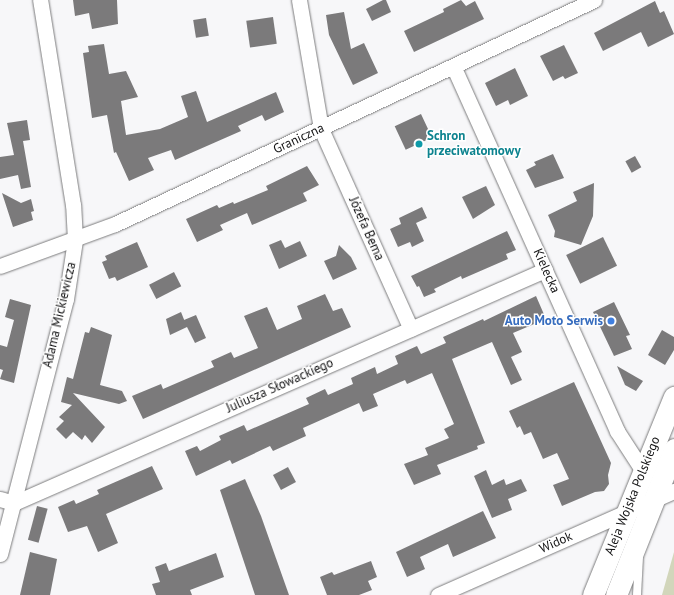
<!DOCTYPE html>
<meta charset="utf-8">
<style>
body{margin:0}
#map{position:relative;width:674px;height:595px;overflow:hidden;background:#f7f7f9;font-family:"PT Sans",sans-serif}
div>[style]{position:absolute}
.green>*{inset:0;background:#d2d6bb}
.building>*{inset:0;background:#7b7a7b;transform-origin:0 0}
.roads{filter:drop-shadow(0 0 1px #7c7c7d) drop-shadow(0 0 1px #7c7c7d)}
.lane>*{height:8px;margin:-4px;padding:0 4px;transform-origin:4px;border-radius:4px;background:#fff}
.street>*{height:15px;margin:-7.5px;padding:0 7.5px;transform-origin:7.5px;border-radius:7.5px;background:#fff}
.secondary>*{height:21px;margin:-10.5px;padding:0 10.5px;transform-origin:10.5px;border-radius:10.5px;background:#fff}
.dots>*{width:11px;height:11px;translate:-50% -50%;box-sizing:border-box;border:2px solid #fff;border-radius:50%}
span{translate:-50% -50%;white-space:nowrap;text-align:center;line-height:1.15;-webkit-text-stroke:3px #fff;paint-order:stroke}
.culture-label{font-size:13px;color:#0d838f;font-weight:700}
.left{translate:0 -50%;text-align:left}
.street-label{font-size:13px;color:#131314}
.shop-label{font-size:13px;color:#366cbe;font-weight:700}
.right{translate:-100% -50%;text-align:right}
</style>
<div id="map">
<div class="green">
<div style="clip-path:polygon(674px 552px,674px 595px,662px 595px)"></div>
</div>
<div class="building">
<div style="clip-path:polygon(73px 0,117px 0,118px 24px,92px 29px,89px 13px,75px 16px)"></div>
<div style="clip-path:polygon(383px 0,386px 0,391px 12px,372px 21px,366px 9px)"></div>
<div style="clip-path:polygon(461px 0,466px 6px,475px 1px,484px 19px,414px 52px,404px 31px,444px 12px,443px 9px)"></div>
<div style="clip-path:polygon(655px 1px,660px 13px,664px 11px,674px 34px,648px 47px,641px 32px,603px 51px,594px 33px)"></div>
<div style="clip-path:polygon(344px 12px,351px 49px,364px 43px,378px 73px,353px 85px,329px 35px,326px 15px)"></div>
<div style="left:273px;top:17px;width:27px;height:27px;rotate:82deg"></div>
<div style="left:206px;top:18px;width:18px;height:13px;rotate:81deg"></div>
<div style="clip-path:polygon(104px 44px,109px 74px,126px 71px,138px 97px,121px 101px,126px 135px,160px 129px,188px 117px,181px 96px,196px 91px,207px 122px,276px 92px,284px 112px,265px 121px,262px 115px,238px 126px,241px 131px,175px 160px,171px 150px,148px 158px,154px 170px,129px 181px,116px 152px,114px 153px,107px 115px,92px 118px,83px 53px,89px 52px,88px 46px)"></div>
<div style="clip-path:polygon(564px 45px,578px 73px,565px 79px,563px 76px,553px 81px,540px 56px)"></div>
<div style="clip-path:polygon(515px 68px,528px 96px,510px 105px,508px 100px,496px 106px,485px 83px)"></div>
<div style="left:421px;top:114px;width:26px;height:29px;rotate:65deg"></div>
<div style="clip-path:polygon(27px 120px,30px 140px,23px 141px,31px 187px,21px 189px,18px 175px,0 179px,0 157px,14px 155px,7px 123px)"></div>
<div style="clip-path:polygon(553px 154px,564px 178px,535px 188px,526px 170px,536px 165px,534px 162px)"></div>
<div style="left:635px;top:156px;width:13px;height:11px;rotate:61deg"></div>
<div style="clip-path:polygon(307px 166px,319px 185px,303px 193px,307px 201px,252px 225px,247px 213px,220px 225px,223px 230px,197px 242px,186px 219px,217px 205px,219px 208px,233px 202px,234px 204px,268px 190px,266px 186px)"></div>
<div style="clip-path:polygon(594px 183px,593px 216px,581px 245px,554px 237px,555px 231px,548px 215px,577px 201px,573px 192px)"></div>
<div style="clip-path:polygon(486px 186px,495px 205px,473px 219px,462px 197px)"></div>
<div style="clip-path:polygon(2px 193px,21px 203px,31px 199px,34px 211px,31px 212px,33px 220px,13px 227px)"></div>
<div style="clip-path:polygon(422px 207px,427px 218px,416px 223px,424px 241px,412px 247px,410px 242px,398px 247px,390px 229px,401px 224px,399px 218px)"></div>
<div style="clip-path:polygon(507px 231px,516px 250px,506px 254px,508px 259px,462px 279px,461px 276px,434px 289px,436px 292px,424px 297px,419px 286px,417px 287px,411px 276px)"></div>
<div style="left:603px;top:237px;width:32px;height:41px;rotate:64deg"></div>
<div style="clip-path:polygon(281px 240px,285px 248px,300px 241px,307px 256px,279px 269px,269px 245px)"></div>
<div style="clip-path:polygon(137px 242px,148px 267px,117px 281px,115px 277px,109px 279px,102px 262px,107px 260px,105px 256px)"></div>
<div style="clip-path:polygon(339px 245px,351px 257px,357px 269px,333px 280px,324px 261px,336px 256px)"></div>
<div style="left:174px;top:272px;width:16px;height:28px;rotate:63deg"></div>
<div style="clip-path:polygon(325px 294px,333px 311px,342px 308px,351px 327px,143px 419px,132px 396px,161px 384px,163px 389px,214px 367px,211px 361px,231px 352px,234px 358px,258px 348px,244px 316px,267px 307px,277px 330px,302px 319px,297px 306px)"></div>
<div style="clip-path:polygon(536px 296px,546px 319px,513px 333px,522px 352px,511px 357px,522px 380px,511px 385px,492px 342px,452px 359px,485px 443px,477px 446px,478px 449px,437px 465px,441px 474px,414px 485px,404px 464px,428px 455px,425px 448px,449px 438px,444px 429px,454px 424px,432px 373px,407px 384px,405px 380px,373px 394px,378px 406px,363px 412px,359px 403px,303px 428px,306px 436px,273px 451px,270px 446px,232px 464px,230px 460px,196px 476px,185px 451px,197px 446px,200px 451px,221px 440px,219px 436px,244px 425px,247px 431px,309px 404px,306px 398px,325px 389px,328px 395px,353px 384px,351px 378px,375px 367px,377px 374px,398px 364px,395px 356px,417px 346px,421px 354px,446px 343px,443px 337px,483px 319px,484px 321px)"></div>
<div style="clip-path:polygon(10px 299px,31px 305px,14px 383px,0 379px,3px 370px,0 369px,0 345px,7px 347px,14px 320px,5px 317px)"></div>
<div style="clip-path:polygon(614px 302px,630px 335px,626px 336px,632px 349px,614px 356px,593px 312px)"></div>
<div style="clip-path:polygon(181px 312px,185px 322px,184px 320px,196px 315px,206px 338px,195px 343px,187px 327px,170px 335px,166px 319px)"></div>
<div style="clip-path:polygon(91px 327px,112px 335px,100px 385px,122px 391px,127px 401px,119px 404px,73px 393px,105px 427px,92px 443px,85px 435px,82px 440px,73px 432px,66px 439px,56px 429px,64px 421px,59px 417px,72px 405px,61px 402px,67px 377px,73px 379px,85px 332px,89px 333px)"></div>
<div style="clip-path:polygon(662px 330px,674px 337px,674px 350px,665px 365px,648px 355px)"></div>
<div style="clip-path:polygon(617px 366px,643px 381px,636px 391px,625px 385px)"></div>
<div style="clip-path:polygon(574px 382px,611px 463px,608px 475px,609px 484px,604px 491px,595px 492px,562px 506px,553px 485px,569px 479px,557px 453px,543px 459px,531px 432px,524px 435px,520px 426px,517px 428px,509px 411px)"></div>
<div style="clip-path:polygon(152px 466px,163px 489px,106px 514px,118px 543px,98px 552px,87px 526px,68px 532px,58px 507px,74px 500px,76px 504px,99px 494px,97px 490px)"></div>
<div style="left:288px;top:467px;width:17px;height:17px;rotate:62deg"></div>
<div style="clip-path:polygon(486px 470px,492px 485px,504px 479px,506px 485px,521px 479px,527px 491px,508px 499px,512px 510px,492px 518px,474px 476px)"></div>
<div style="clip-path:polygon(245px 479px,261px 516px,289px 595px,255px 595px,220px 490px)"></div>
<div style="left:37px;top:506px;width:11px;height:35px;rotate:15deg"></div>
<div style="clip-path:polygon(483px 511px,496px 538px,453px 557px,448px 544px,420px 557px,425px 569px,407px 577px,396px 552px)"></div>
<div style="clip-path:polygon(30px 552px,57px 559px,50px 595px,20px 595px)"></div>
<div style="clip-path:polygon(216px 553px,224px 577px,190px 590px,192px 595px,156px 595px,152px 584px,160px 582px,155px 567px,166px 563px,169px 571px)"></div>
<div style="clip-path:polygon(371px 561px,377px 577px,368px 581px,372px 590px,359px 595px,327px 595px,320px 577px,332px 572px,334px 575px)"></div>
</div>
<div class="roads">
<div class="lane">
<div style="left:637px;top:595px;width:37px;rotate:-87deg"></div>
</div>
<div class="street">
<div style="left:299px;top:0;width:131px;rotate:80.3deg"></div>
<div style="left:321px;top:129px;width:219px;rotate:65.8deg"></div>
<div style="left:454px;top:68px;width:398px;rotate:65.8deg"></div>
<div style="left:617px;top:431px;width:48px;rotate:57deg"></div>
<div style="left:0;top:266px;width:122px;rotate:-20.1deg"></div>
<div style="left:115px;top:224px;width:529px;rotate:-25.06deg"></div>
<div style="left:0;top:499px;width:15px;rotate:16deg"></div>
<div style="left:14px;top:503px;width:580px;rotate:-23.69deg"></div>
<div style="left:0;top:554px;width:263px;rotate:-75.5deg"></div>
<div style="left:66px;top:299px;width:60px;rotate:-81.3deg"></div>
<div style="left:75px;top:240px;width:35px;rotate:-93deg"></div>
<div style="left:73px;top:205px;width:208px;rotate:-99.1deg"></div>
<div style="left:438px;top:595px;width:258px;rotate:-23.8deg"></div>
</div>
<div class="secondary">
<div style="left:593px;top:595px;width:214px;rotate:-67.8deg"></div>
<div style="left:616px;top:595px;width:157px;rotate:-68.3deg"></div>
</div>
</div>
<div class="dots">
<div style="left:419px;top:144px;background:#0f9aa8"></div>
<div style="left:611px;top:321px;background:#3f7fe0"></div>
</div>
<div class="culture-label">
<span class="left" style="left:427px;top:144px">Schron<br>przeciwatomowy</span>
</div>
<div class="street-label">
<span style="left:299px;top:139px;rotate:-25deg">Graniczna</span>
<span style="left:366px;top:229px;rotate:66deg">Józefa Bema</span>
<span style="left:546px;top:271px;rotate:66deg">Kielecka</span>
<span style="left:60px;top:315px;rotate:-77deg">Adama Mickiewicza</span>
<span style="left:280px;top:386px;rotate:-24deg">Juliusza Słowackiego</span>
<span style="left:633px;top:496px;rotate:-68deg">Aleja Wojska Polskiego</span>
<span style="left:556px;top:543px;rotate:-24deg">Widok</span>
</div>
<div class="shop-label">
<span class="right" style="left:603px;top:321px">Auto Moto Serwis</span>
</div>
</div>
